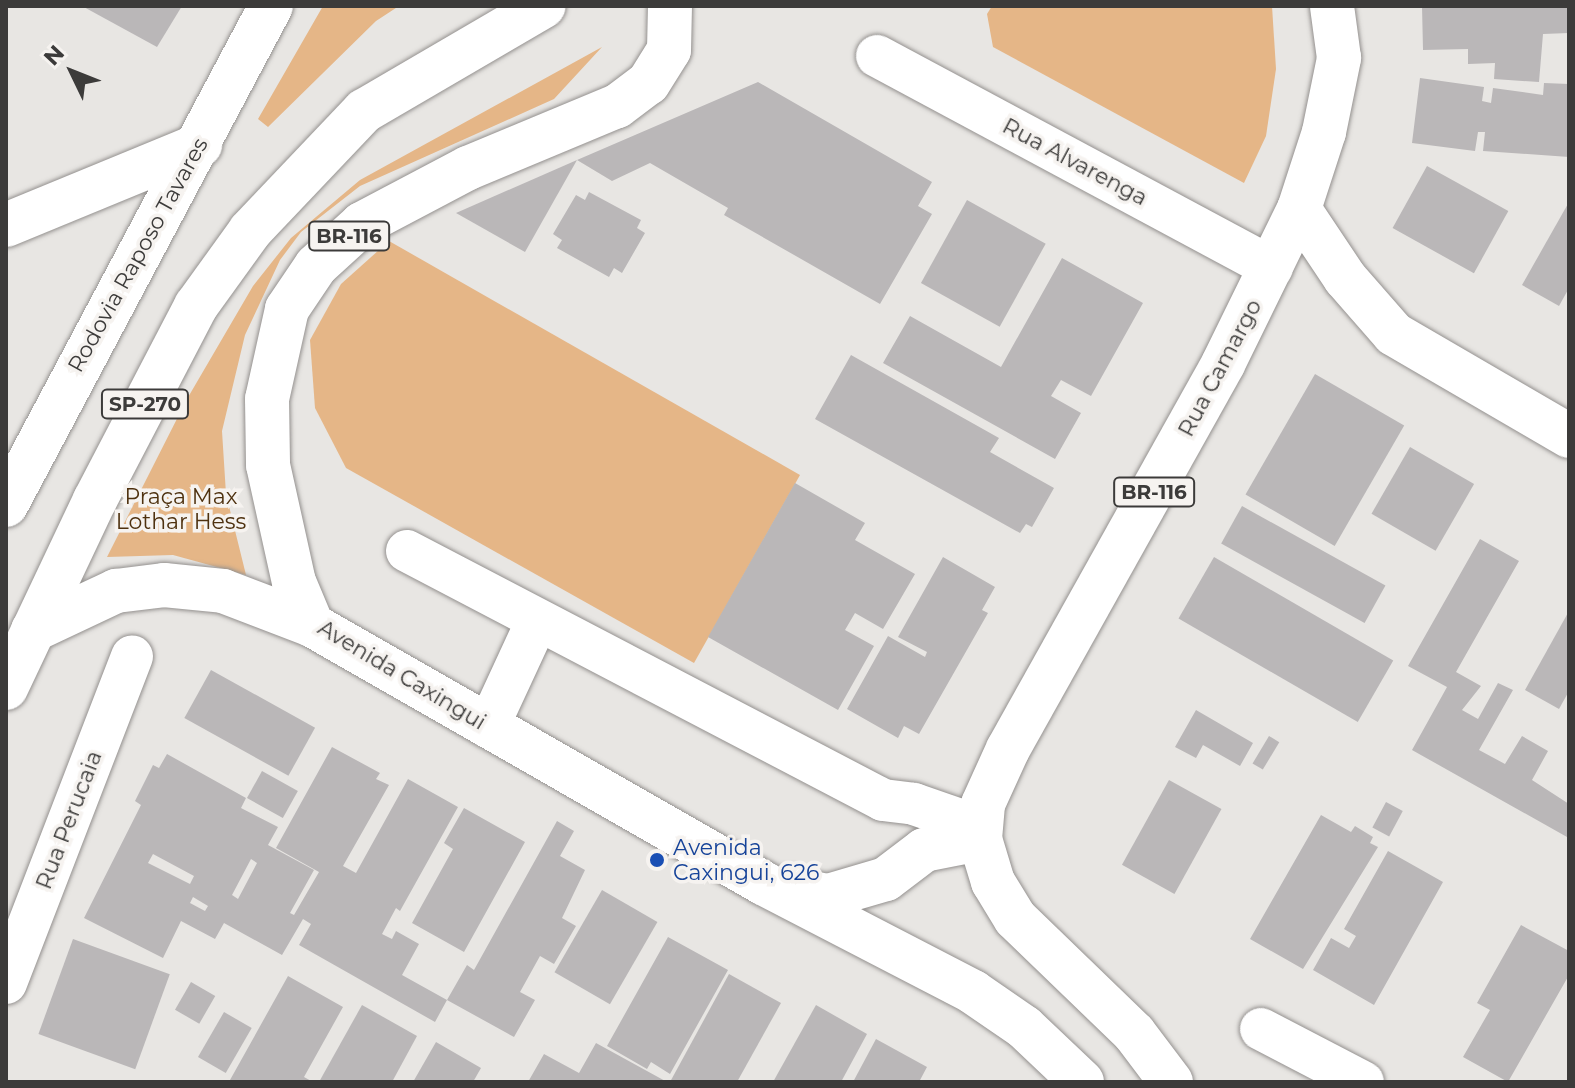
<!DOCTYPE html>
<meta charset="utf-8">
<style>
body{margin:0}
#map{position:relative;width:1575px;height:1088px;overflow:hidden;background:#e8e6e3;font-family:Montserrat,sans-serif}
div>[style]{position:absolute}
.green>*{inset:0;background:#e5b687}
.building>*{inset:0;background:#bab7b8;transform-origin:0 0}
.roads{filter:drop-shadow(0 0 2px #94918f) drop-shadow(0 0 2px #94918f)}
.minor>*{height:42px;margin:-21px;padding:0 21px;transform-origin:21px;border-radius:21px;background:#fff}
.tertiary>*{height:44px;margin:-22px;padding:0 22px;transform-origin:22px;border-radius:22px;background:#fff}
.primary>*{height:44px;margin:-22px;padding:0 22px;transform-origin:22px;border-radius:22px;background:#fff}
.motorway>*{height:44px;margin:-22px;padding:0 22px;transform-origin:22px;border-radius:22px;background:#fff}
.dots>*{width:22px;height:22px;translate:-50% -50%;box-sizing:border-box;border:4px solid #f6f3f0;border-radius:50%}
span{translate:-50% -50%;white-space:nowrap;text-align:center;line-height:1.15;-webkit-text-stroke:7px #f6f3f0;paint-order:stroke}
.shield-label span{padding:2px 6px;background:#f6f3f0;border:2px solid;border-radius:6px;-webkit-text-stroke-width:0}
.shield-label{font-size:20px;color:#3c3b3a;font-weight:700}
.street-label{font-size:22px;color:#3c3b3a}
.park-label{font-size:22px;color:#4e310f}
.transit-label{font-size:22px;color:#164399}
.left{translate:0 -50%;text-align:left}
.frame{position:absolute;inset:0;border:8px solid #3c3b3a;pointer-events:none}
.north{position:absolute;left:32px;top:32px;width:80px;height:80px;-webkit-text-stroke:6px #f6f3f0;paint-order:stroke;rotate:313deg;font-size:22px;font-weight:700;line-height:32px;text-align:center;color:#3c3b3a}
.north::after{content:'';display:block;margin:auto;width:28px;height:36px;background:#3c3b3a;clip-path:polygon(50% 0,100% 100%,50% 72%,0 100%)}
</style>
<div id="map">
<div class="green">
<div style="clip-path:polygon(323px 6px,399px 6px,376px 21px,268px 127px,258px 119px)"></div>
<div style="clip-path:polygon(992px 6px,1272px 6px,1276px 69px,1266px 136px,1244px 183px,993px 47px,987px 14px)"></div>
<div style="clip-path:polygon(602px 47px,554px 99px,360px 186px,301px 232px,280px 260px,245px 335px,222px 431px,226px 494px,246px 575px,173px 555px,107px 557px,187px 399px,253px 286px,291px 238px,360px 180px)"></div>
<div style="clip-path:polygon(389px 241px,800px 475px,694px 663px,346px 468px,315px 408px,310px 340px,341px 284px)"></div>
</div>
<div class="building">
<div style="clip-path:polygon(82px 6px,182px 6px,157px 47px)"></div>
<div style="clip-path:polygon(1422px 6px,1569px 6px,1569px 33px,1543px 34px,1539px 82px,1494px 79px,1495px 63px,1468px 64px,1468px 49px,1423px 50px)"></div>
<div style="clip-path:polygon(1420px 78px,1484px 87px,1482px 101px,1491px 103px,1493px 88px,1543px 95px,1544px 83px,1569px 84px,1569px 157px,1483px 151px,1485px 132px,1478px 132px,1475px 151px,1412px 143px)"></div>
<div style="clip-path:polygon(758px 82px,932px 182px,918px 206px,932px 214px,880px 304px,724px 215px,728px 208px,650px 163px,612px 181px,577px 160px)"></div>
<div style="clip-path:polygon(577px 160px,525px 252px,456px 213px)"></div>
<div style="left:1427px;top:166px;width:93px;height:71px;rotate:29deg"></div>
<div style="clip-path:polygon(589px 192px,641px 220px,637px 228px,645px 233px,622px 273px,614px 268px,609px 277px,557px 248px,562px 240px,553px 234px,576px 195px,585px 200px)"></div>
<div style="left:967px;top:200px;width:90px;height:95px;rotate:29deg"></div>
<div style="clip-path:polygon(1569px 202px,1569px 288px,1559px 306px,1522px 285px)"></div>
<div style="clip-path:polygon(1062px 258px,1143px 303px,1091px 396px,1061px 380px,1051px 396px,1081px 413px,1055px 459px,883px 363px,910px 316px,1001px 367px)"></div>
<div style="clip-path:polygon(851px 355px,999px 438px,990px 452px,1054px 488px,1032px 527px,1026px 524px,1020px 533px,815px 419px)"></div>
<div style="left:1315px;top:374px;width:103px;height:139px;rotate:30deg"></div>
<div style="left:1410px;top:447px;width:74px;height:77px;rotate:30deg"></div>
<div style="clip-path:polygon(795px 483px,865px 523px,855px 540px,915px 574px,883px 629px,855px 613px,845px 630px,874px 646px,838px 710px,708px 637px)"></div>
<div style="left:1242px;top:506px;width:164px;height:43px;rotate:29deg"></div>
<div style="clip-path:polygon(1480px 539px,1519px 561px,1456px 672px,1481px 686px,1462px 710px,1478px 719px,1498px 683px,1513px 690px,1479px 750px,1505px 764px,1522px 736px,1548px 751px,1532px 780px,1569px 804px,1567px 837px,1412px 750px,1447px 687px,1408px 666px)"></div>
<div style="clip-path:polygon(943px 557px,995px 587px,982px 610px,988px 613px,919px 734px,904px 726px,898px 738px,847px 709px,888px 636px,925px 657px,927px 652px,898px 637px)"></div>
<div style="left:1214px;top:557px;width:207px;height:71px;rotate:30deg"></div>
<div style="clip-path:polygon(1569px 611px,1569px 691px,1559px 709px,1525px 690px)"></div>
<div style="left:211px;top:670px;width:119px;height:55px;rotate:29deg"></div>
<div style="clip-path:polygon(1196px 710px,1253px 743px,1240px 766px,1203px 745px,1196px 758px,1175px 747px)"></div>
<div style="left:1269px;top:736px;width:12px;height:32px;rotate:31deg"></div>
<div style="clip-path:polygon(evenodd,332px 747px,380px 773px,376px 779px,389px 785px,343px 866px,356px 873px,408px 779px,458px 807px,400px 911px,396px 908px,382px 934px,392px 939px,396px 931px,419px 944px,402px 975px,447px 1000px,435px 1022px,299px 945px,311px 924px,303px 919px,282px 955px,224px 923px,215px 939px,181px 921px,163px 958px,84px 918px,141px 805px,135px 801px,153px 765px,159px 768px,167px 754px,246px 798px,241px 808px,278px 827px,268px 845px,314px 870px,290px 913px,294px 915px,319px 872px,276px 848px,332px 747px,153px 854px,194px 876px,190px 884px,148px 863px,153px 854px,332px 747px,251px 859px,257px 863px,238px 899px,232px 895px,251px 859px,332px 747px,193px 897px,208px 906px,205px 911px,190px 903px,193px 897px)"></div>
<div style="left:262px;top:771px;width:41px;height:31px;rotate:29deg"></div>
<div style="left:1169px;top:780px;width:60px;height:97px;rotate:29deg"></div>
<div style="left:1386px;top:802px;width:19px;height:29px;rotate:28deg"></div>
<div style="clip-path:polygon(464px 808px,525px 842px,464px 952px,412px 923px,453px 849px,444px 843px)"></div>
<div style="clip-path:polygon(1321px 815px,1351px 832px,1355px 826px,1373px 837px,1370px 843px,1378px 847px,1303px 969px,1250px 939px)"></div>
<div style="clip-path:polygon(557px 821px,574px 831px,560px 856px,585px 870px,562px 918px,576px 926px,554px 964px,540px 956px,520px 992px,535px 1000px,514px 1037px,447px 1000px,467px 965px,474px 970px)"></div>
<div style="clip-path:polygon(1388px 851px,1443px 882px,1374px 1005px,1313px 970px,1331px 938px,1349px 948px,1356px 936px,1344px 929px)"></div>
<div style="left:602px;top:890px;width:64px;height:95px;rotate:30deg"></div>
<div style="clip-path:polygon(1521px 925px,1569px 951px,1569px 975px,1508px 1082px,1463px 1057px,1490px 1010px,1477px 1003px)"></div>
<div style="clip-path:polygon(668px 937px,728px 970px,670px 1074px,651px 1062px,647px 1069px,607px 1046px)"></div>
<div style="left:73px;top:939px;width:103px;height:101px;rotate:20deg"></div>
<div style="clip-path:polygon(729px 974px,781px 1003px,737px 1082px,670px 1082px)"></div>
<div style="clip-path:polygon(288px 976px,343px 1007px,304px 1077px,313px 1082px,234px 1082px,230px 1080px)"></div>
<div style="left:191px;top:982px;width:28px;height:32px;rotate:30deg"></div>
<div style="clip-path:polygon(362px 1005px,417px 1036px,392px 1082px,319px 1082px)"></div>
<div style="clip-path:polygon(816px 1005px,867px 1034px,841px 1082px,773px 1082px)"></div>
<div style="left:224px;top:1012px;width:32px;height:52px;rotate:30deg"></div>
<div style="clip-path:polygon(876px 1039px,927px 1067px,919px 1082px,853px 1082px)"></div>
<div style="clip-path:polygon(436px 1042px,481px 1068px,473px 1082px,413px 1082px)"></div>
<div style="clip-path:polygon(596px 1043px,667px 1082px,528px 1082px,544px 1054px,579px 1073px)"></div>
</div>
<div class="roads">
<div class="minor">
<div style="left:877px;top:56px;width:448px;rotate:28.2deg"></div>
<div style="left:407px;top:551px;width:537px;rotate:27.61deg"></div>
<div style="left:883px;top:800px;width:31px;rotate:7deg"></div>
<div style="left:914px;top:804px;width:70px;rotate:19.2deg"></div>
<div style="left:488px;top:727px;width:115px;rotate:-65.2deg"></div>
<div style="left:6px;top:983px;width:350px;rotate:-68.9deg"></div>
<div style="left:1261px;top:1029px;width:115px;rotate:27.5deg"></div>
</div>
<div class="tertiary">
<div style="left:1299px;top:209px;width:83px;rotate:56.3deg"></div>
<div style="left:1345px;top:278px;width:74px;rotate:48.8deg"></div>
<div style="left:1394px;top:334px;width:203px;rotate:30.2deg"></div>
<div style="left:6px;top:225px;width:210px;rotate:-22.4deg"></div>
</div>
<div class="primary">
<div style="left:670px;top:6px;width:44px;rotate:91.3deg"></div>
<div style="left:669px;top:50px;width:39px;rotate:122deg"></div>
<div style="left:648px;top:83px;width:39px;rotate:143deg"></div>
<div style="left:617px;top:106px;width:161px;rotate:157.4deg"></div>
<div style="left:468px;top:168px;width:120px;rotate:152.2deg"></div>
<div style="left:362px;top:224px;width:62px;rotate:137.6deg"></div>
<div style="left:316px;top:266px;width:52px;rotate:124deg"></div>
<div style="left:287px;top:309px;width:92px;rotate:102.5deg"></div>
<div style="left:267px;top:399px;width:66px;rotate:89.1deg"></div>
<div style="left:268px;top:465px;width:120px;rotate:77.5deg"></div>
<div style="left:294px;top:582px;width:47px;rotate:67.3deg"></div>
<div style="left:312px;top:625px;width:520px;rotate:29.77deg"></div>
<div style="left:763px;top:883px;width:237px;rotate:27.4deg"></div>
<div style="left:973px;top:992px;width:62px;rotate:34.5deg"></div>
<div style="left:1024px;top:1027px;width:80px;rotate:43.5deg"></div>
<div style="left:789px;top:888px;width:40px;rotate:12deg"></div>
<div style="left:828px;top:896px;width:60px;rotate:-16.3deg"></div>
<div style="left:886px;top:879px;width:48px;rotate:-37.3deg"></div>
<div style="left:924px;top:850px;width:57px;rotate:-11.1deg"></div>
<div style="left:1171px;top:1082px;width:61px;rotate:-127.1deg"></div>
<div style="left:1134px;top:1033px;width:165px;rotate:-136deg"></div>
<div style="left:1015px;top:918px;width:42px;rotate:-121.4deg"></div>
<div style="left:993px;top:882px;width:45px;rotate:-106.8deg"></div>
<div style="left:980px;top:839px;width:35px;rotate:-85deg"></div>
<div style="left:983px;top:804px;width:60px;rotate:-65.6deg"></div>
<div style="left:1008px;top:749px;width:441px;rotate:-60.8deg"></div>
<div style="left:1223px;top:364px;width:173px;rotate:-63.9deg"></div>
<div style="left:1299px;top:209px;width:81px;rotate:-72deg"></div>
<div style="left:1324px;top:132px;width:76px;rotate:-78.5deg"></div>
<div style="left:1339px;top:58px;width:52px;rotate:-97.7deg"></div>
</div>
<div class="motorway">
<div style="left:6px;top:505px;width:565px;rotate:-62.03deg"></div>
<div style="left:33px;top:630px;width:92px;rotate:-25.2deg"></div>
<div style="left:116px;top:591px;width:48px;rotate:-7.1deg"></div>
<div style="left:164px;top:585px;width:59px;rotate:5.8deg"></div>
<div style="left:223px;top:591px;width:95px;rotate:20.9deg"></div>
<div style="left:6px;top:688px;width:208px;rotate:-64.7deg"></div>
<div style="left:95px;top:500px;width:219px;rotate:-62.5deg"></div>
<div style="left:196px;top:306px;width:92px;rotate:-54.2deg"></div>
<div style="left:250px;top:231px;width:166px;rotate:-46.5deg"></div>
<div style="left:364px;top:111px;width:208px;rotate:-30.3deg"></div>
</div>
</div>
<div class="dots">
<div style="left:657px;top:860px;background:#1a4fb4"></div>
</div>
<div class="shield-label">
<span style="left:349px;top:236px">BR-116</span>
<span style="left:145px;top:404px">SP-270</span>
<span style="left:1154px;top:492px">BR-116</span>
</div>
<div class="street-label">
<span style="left:1075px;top:162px;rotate:28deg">Rua Alvarenga</span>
<span style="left:138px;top:255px;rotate:-61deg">Rodovia Raposo Tavares</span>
<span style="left:1220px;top:368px;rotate:-62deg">Rua Camargo</span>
<span style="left:402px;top:675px;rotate:31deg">Avenida Caxingui</span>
<span style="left:69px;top:820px;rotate:-69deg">Rua Perucaia</span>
</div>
<div class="park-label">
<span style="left:181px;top:509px">Praça Max<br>Lothar Hess</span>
</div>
<div class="transit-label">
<span class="left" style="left:673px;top:860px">Avenida<br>Caxingui, 626</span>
</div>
<div class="frame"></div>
<div class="north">N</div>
</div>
